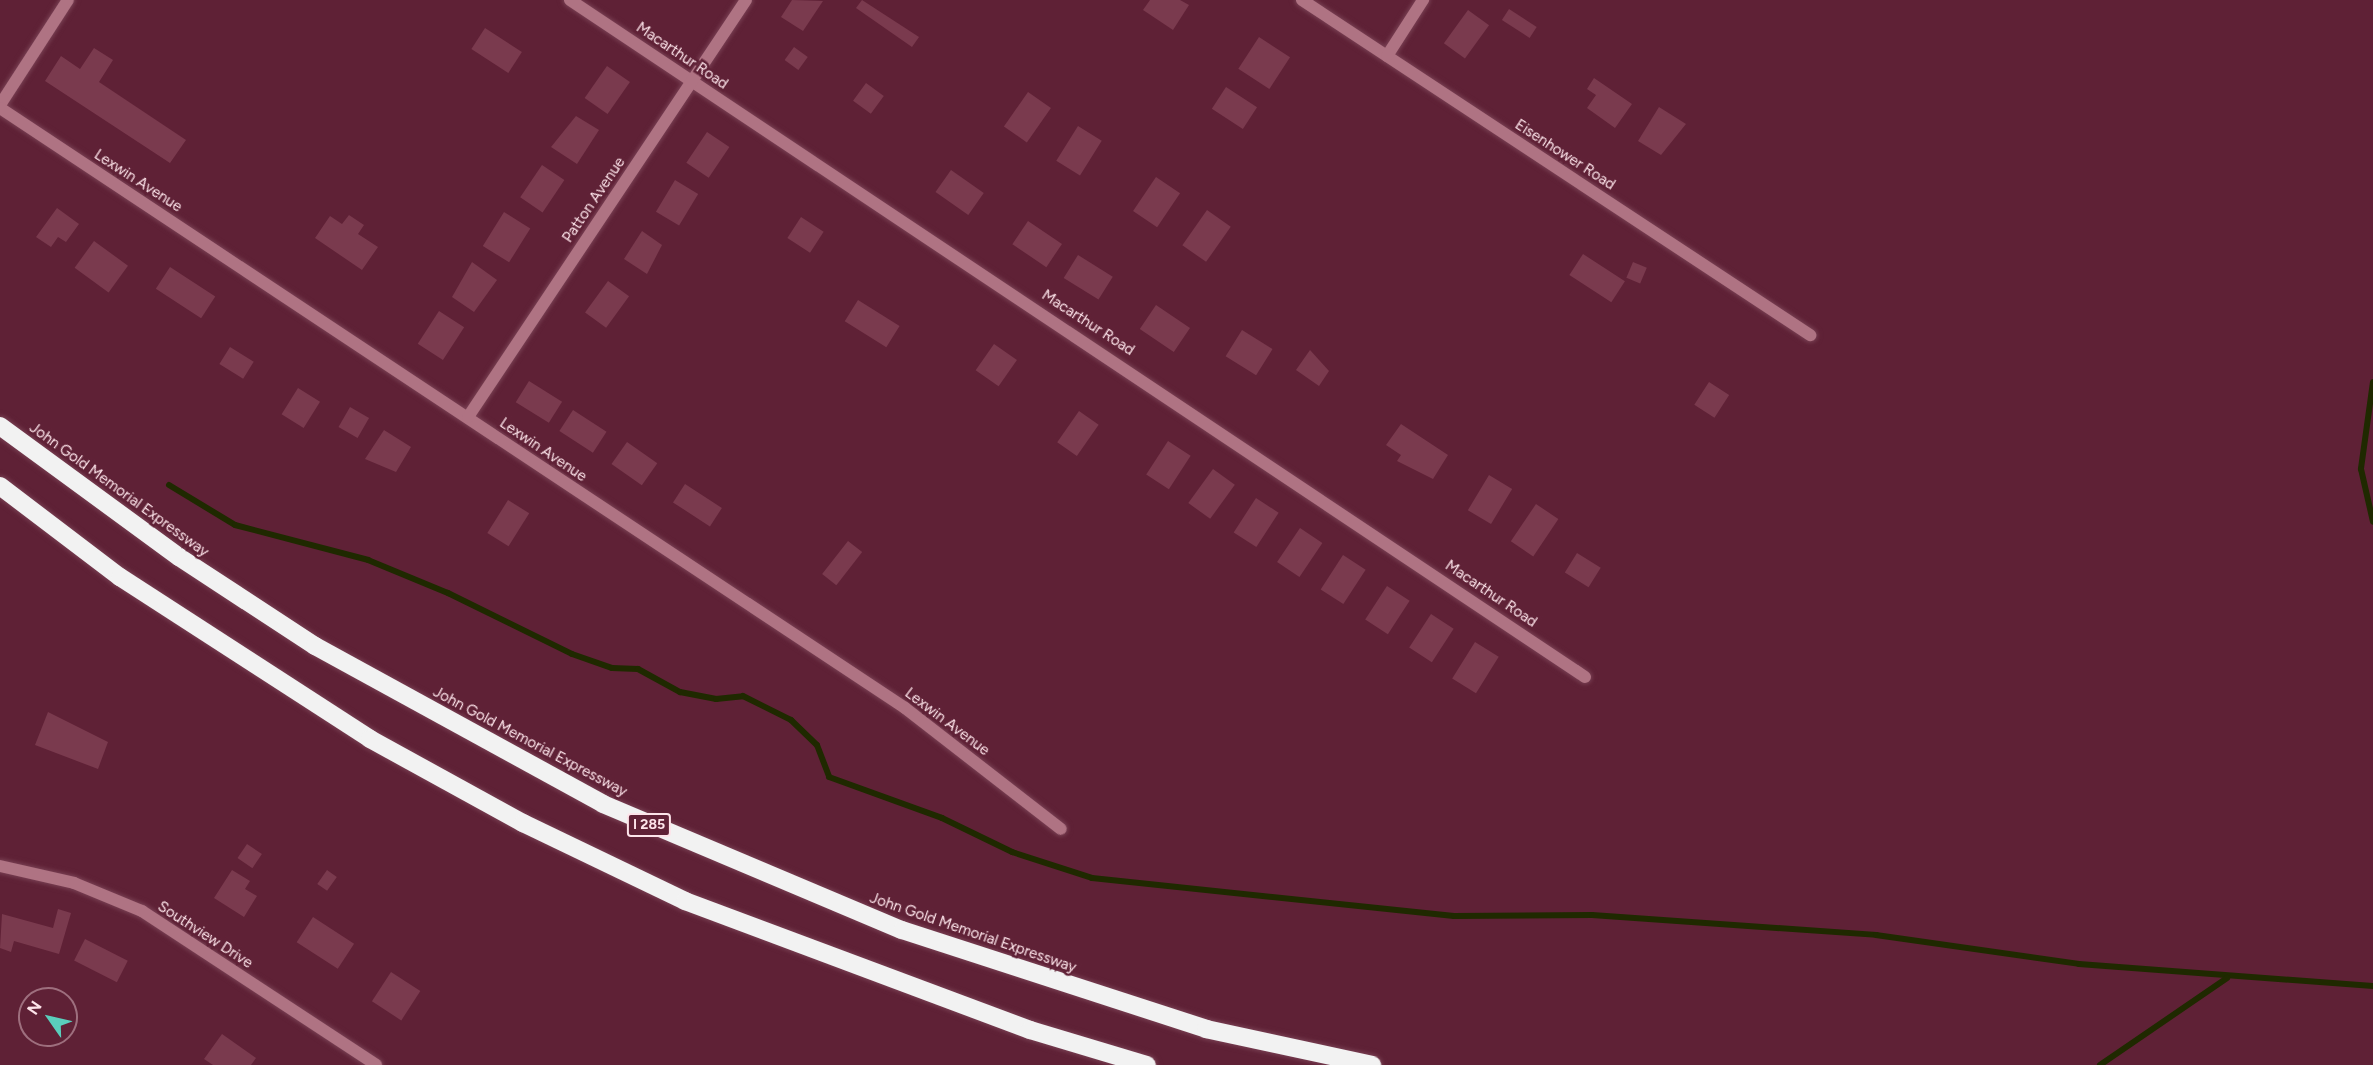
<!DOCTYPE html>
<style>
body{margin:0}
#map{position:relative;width:2373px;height:1065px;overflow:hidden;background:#5f2136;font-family:Figtree,sans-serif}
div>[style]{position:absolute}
.stream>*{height:6px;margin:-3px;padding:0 3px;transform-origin:3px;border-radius:3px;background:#1f2900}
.building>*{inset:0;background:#7a3a4e;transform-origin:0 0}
.roads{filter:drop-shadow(0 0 2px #784053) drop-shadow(0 0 2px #784053)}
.street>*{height:12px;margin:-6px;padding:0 6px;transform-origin:6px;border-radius:6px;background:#af7383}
.highway>*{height:18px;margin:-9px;padding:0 9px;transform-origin:9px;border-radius:9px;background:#f2f2f2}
span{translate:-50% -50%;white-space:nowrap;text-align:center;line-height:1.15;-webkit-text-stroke:5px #5f2136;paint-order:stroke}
.shield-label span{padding:2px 4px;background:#5f2136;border:2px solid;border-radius:4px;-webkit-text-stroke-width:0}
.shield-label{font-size:14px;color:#fde4ea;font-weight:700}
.street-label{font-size:15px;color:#fde4ea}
.north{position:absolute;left:18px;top:987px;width:60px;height:60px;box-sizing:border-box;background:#5f2136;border:2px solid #9e6f7e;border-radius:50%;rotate:304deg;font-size:16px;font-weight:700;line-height:24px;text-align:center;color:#fde4ea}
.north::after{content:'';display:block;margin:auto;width:21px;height:27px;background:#5acebc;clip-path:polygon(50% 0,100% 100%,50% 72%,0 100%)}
</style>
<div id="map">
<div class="stream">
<div style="left:2373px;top:382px;width:88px;rotate:97.9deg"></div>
<div style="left:2361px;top:469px;width:54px;rotate:77.2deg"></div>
<div style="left:169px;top:485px;width:77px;rotate:31.2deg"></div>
<div style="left:235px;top:525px;width:138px;rotate:14.7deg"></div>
<div style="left:368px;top:560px;width:87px;rotate:22.4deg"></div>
<div style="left:448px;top:593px;width:138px;rotate:26.2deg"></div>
<div style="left:572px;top:654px;width:42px;rotate:19.3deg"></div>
<div style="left:612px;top:668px;width:26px;rotate:2deg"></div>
<div style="left:638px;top:669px;width:48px;rotate:28.7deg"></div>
<div style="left:680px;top:692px;width:37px;rotate:11deg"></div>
<div style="left:716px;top:699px;width:27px;rotate:-6deg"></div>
<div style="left:743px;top:696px;width:54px;rotate:26.6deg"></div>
<div style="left:791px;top:720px;width:36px;rotate:44deg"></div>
<div style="left:817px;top:745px;width:34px;rotate:69deg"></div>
<div style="left:829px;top:777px;width:120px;rotate:19.9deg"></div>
<div style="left:942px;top:818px;width:78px;rotate:25.9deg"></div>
<div style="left:1012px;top:852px;width:84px;rotate:18deg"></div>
<div style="left:1092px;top:878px;width:364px;rotate:6deg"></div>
<div style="left:1454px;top:916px;width:138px;rotate:-0.4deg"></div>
<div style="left:1592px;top:915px;width:285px;rotate:4deg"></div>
<div style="left:1876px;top:935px;width:205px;rotate:8.1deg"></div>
<div style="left:2079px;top:964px;width:295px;rotate:4.3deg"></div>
<div style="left:2100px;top:1065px;width:154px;rotate:-34.4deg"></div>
</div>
<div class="building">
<div style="clip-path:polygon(792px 0,823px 1px,803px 31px,781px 17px)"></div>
<div style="clip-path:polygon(862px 0,919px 37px,912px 47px,856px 8px)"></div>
<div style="clip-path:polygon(1150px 0,1180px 0,1189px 5px,1173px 30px,1143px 10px)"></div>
<div style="left:1509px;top:9px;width:33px;height:13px;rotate:33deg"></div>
<div style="left:1468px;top:10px;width:26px;height:41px;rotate:36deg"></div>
<div style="left:485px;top:28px;width:44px;height:25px;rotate:33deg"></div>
<div style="left:1259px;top:37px;width:37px;height:38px;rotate:33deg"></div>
<div style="left:794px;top:47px;width:17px;height:16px;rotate:36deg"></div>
<div style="clip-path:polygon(94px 48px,113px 60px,99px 82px,186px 140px,170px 163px,45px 81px,61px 56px,80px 69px)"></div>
<div style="left:607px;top:66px;width:28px;height:39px;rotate:35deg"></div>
<div style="clip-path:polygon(1594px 78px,1632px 104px,1615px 128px,1587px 108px,1596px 95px,1587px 89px)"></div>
<div style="left:866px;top:83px;width:22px;height:22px;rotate:36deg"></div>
<div style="left:1226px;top:87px;width:37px;height:26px;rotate:33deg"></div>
<div style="left:1028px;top:92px;width:28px;height:42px;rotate:35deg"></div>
<div style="clip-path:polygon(1659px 107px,1686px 124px,1661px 155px,1638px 141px)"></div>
<div style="clip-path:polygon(576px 116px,599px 130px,577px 164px,551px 147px)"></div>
<div style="left:1078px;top:126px;width:28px;height:41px;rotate:32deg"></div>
<div style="left:707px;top:132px;width:27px;height:37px;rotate:34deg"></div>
<div style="left:542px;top:165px;width:27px;height:39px;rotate:34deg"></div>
<div style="left:951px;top:170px;width:40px;height:27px;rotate:35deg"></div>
<div style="left:1156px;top:177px;width:29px;height:41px;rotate:34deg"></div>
<div style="left:675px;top:180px;width:27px;height:37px;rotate:31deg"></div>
<div style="clip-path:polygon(57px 208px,79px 224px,66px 242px,58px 237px,51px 247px,36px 237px)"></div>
<div style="left:1207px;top:210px;width:29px;height:43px;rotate:35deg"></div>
<div style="left:504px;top:212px;width:31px;height:40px;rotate:32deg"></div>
<div style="clip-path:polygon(349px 215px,364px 225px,358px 234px,378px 247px,362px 270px,315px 238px,330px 216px,342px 224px)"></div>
<div style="left:801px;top:217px;width:27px;height:25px;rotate:33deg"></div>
<div style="left:1028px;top:221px;width:41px;height:28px;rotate:34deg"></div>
<div style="clip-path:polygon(642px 231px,662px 245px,647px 274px,624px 259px)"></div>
<div style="left:94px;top:241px;width:42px;height:33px;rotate:36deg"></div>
<div style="left:1583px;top:254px;width:50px;height:25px;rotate:33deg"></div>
<div style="left:1078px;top:255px;width:41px;height:27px;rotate:32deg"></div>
<div style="clip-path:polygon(472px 262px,497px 280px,474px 312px,452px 297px)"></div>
<div style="left:1633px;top:262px;width:15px;height:17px;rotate:23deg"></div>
<div style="left:170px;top:267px;width:54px;height:26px;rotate:33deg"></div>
<div style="left:608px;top:281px;width:26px;height:39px;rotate:36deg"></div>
<div style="left:858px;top:300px;width:49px;height:25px;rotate:32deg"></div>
<div style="left:1156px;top:305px;width:41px;height:29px;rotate:34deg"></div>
<div style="left:439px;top:311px;width:30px;height:39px;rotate:33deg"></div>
<div style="left:1242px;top:330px;width:36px;height:31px;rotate:32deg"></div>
<div style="left:994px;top:344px;width:28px;height:32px;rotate:35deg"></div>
<div style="left:230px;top:347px;width:28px;height:20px;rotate:32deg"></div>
<div style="clip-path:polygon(1310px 350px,1329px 371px,1319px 386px,1296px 370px)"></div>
<div style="left:529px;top:381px;width:39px;height:25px;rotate:32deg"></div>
<div style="left:1709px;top:382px;width:24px;height:27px;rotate:33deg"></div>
<div style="left:298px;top:388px;width:26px;height:31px;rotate:32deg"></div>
<div style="left:350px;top:407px;width:22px;height:23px;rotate:30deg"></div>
<div style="left:573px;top:410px;width:40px;height:25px;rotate:33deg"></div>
<div style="left:1079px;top:411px;width:24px;height:38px;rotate:35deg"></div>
<div style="clip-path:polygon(1401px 424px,1448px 455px,1433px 479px,1397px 461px,1401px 455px,1386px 445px)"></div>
<div style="clip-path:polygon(384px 430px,411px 447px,396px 472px,365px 459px)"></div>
<div style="left:1168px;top:441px;width:27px;height:40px;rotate:33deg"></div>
<div style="left:627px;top:442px;width:37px;height:27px;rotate:35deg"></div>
<div style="left:1213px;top:469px;width:27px;height:42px;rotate:36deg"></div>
<div style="left:1489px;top:475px;width:27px;height:41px;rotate:31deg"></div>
<div style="left:685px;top:484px;width:44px;height:22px;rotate:33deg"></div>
<div style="left:1256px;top:498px;width:27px;height:41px;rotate:33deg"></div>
<div style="left:508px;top:500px;width:25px;height:39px;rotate:32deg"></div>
<div style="left:1536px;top:504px;width:27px;height:45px;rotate:34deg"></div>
<div style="left:1300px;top:528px;width:27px;height:41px;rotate:34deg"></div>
<div style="left:848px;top:541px;width:18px;height:42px;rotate:38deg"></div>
<div style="left:1577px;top:553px;width:28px;height:23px;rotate:32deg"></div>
<div style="left:1343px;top:555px;width:27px;height:41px;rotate:33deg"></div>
<div style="left:1387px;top:586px;width:27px;height:40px;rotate:33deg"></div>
<div style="left:1431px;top:614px;width:27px;height:40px;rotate:33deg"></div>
<div style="left:1475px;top:642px;width:28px;height:43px;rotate:32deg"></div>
<div style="clip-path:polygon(48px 712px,108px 742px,98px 769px,35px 745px)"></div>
<div style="left:247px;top:844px;width:18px;height:17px;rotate:34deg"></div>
<div style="clip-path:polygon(232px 870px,250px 881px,245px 889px,257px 896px,244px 917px,214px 898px)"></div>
<div style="left:327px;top:870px;width:12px;height:17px;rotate:35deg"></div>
<div style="clip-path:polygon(58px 909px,71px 913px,59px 954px,14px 941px,11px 952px,0 948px,2px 914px,53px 928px)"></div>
<div style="left:313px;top:917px;width:49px;height:30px;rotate:33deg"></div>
<div style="left:85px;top:939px;width:48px;height:24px;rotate:27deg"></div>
<div style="left:391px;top:972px;width:35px;height:35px;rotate:33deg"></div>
<div style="clip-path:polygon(222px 1034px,256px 1058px,251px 1065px,213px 1065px,204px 1059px)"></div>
</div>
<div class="roads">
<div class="street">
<div style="left:570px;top:0;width:1220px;rotate:33.7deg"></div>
<div style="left:1302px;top:0;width:609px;rotate:33.4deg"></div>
<div style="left:1387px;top:56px;width:67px;rotate:-57.3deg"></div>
<div style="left:0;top:105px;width:125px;rotate:-57.1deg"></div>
<div style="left:0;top:108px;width:1086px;rotate:33.54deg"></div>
<div style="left:905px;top:708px;width:197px;rotate:37.8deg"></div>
<div style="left:468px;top:417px;width:501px;rotate:-56.31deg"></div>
<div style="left:0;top:866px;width:76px;rotate:12.9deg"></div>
<div style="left:74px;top:883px;width:74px;rotate:22.4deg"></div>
<div style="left:142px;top:911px;width:280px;rotate:33.3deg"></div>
</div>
<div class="highway">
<div style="left:0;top:426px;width:222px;rotate:36.2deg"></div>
<div style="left:179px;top:557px;width:163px;rotate:33.2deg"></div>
<div style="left:315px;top:646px;width:328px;rotate:28.7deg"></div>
<div style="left:603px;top:804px;width:324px;rotate:22.9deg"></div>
<div style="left:902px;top:930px;width:320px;rotate:18deg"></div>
<div style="left:1206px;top:1029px;width:170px;rotate:12.2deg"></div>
<div style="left:0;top:486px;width:151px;rotate:37.2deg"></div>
<div style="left:120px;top:577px;width:298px;rotate:32.9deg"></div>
<div style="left:370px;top:739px;width:175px;rotate:28.8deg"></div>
<div style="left:523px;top:823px;width:180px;rotate:25.7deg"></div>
<div style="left:685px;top:901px;width:368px;rotate:20.5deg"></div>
<div style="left:1030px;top:1030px;width:122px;rotate:16.7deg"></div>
</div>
</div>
<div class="shield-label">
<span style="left:649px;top:825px">I 285</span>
</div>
<div class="street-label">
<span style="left:682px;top:56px;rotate:34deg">Macarthur Road</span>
<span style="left:1565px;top:155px;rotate:33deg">Eisenhower Road</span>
<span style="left:138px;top:181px;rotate:33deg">Lexwin Avenue</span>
<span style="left:594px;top:200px;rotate:-56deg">Patton Avenue</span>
<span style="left:1088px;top:323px;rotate:33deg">Macarthur Road</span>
<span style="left:543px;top:450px;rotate:34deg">Lexwin Avenue</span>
<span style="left:119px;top:490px;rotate:36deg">John Gold Memorial Expressway</span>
<span style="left:1491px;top:594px;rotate:34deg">Macarthur Road</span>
<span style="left:947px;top:722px;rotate:37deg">Lexwin Avenue</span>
<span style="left:530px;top:742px;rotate:28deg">John Gold Memorial Expressway</span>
<span style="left:973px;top:933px;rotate:19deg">John Gold Memorial Expressway</span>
<span style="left:205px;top:935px;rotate:33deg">Southview Drive</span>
</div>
<div class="north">N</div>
</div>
